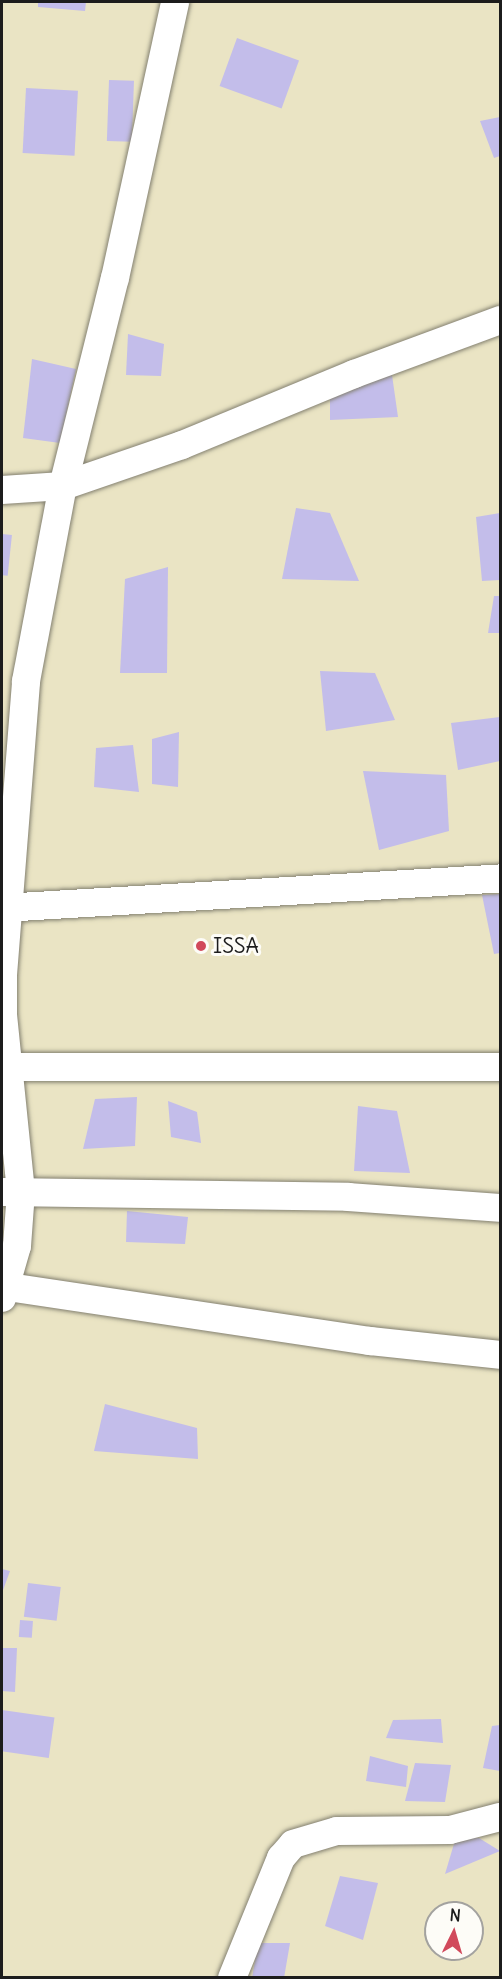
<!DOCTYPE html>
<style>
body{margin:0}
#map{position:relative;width:502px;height:1979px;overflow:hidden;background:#eae4c4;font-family:Delius,sans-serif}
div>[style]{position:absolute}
.building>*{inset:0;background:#c3bdea;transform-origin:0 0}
.roads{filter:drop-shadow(0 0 2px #838070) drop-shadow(0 0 2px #838070)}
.street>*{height:28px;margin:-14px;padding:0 14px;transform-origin:14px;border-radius:14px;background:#fff}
.dots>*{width:16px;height:16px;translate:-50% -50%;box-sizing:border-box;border:3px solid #fdfcf7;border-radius:50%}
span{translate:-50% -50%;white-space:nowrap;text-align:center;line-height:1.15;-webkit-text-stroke:6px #fdfcf7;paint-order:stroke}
.poi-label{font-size:21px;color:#1c1c1c}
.left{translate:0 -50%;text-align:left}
.frame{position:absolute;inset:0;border:3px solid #1c1c1c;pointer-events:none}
.north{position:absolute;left:424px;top:1901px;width:60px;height:60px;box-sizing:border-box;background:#fdfcf7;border:2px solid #a3a29f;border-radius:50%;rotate:5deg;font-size:16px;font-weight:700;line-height:24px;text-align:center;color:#1c1c1c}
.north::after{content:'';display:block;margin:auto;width:21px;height:27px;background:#d1495b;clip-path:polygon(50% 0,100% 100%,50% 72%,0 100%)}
</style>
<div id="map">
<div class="building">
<div style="clip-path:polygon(38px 2px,86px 2px,85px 11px,38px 7px)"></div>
<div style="left:237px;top:38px;width:66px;height:51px;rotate:20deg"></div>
<div style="left:109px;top:80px;width:25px;height:61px;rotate:2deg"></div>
<div style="left:26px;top:88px;width:52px;height:65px;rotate:3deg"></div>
<div style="clip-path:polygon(500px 117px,500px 156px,494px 158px,480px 121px)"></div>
<div style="clip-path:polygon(128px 334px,164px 344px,161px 376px,126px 375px)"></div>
<div style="clip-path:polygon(32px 359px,76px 369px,60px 443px,23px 438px)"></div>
<div style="clip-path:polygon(392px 375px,398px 417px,330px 420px,330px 390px)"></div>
<div style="clip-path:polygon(296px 508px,330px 513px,359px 581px,282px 579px)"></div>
<div style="clip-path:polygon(500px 513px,500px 580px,482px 581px,476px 517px)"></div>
<div style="left:2px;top:534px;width:10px;height:41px;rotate:6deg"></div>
<div style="clip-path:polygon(168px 567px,167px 673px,120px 673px,125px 579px)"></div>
<div style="clip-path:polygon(494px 596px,500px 596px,500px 633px,488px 633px)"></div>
<div style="clip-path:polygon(320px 671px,375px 673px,395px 720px,326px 731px)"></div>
<div style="clip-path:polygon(500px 717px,500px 761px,458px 770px,451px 723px)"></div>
<div style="clip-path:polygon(179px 732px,178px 787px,152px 784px,152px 739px)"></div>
<div style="clip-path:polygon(133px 745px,139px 792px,94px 787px,96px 748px)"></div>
<div style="clip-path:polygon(363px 771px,446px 775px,449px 831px,379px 850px)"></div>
<div style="clip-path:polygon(500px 894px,500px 953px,494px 954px,482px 895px)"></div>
<div style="clip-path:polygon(137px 1097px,135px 1146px,83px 1149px,95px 1099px)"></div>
<div style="clip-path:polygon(168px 1101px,197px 1112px,201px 1143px,171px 1137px)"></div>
<div style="clip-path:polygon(358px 1106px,397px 1111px,410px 1173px,354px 1171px)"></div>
<div style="clip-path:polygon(127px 1211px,188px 1217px,185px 1244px,126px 1242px)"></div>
<div style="clip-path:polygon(105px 1404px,197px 1428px,198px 1459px,94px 1451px)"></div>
<div style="clip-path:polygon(2px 1569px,10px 1571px,2px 1593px)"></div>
<div style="left:28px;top:1583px;width:33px;height:34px;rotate:7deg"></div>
<div style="left:20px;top:1620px;width:13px;height:17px;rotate:4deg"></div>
<div style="clip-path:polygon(2px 1648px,17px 1648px,15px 1692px,2px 1691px)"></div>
<div style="left:2px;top:1710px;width:53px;height:41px;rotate:8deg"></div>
<div style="clip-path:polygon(441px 1719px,443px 1743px,386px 1738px,393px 1720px)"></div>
<div style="clip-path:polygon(500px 1725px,500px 1771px,483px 1768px,492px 1726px)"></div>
<div style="clip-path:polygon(370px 1756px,408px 1766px,406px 1787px,366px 1781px)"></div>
<div style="clip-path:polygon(415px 1763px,451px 1765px,445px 1802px,405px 1801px)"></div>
<div style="clip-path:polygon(456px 1837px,479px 1838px,500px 1851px,445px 1874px)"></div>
<div style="clip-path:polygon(340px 1876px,378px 1883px,363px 1940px,325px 1926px)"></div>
<div style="clip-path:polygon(258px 1943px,290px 1943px,284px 1978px,252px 1978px)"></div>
</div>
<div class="roads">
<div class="street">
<div style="left:2px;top:490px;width:61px;rotate:-3.8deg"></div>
<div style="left:63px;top:486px;width:126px;rotate:-19deg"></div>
<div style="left:182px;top:445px;width:186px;rotate:-22.4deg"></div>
<div style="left:354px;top:374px;width:156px;rotate:-20.3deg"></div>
<div style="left:2px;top:908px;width:499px;rotate:-3.4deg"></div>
<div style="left:8px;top:1067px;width:492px"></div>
<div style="left:4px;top:1192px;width:344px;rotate:0.8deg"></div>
<div style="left:348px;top:1197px;width:152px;rotate:4.1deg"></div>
<div style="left:8px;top:1287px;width:366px;rotate:8.5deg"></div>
<div style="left:370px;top:1341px;width:131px;rotate:6.1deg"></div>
<div style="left:2px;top:1298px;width:54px;rotate:-73.9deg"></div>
<div style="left:17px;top:1246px;width:54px;rotate:-85.8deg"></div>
<div style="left:21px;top:1192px;width:178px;rotate:-95.8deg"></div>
<div style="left:3px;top:1015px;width:40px;rotate:-90deg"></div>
<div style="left:3px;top:975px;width:295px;rotate:-85.5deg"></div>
<div style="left:26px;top:681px;width:198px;rotate:-79.3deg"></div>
<div style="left:63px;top:486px;width:214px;rotate:-76deg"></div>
<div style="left:115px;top:278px;width:282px;rotate:-77.7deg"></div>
<div style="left:232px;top:1978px;width:130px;rotate:-67.8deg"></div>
<div style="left:281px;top:1858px;width:18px;rotate:-49deg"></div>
<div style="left:293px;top:1844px;width:46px;rotate:-16.5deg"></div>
<div style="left:337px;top:1831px;width:113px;rotate:-0.5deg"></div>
<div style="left:450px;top:1830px;width:52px;rotate:-14.6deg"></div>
</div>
</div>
<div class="dots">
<div style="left:201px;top:946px;background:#d1495b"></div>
</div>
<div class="poi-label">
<span class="left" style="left:213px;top:946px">ISSA</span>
</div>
<div class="frame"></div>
<div class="north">N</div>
</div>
